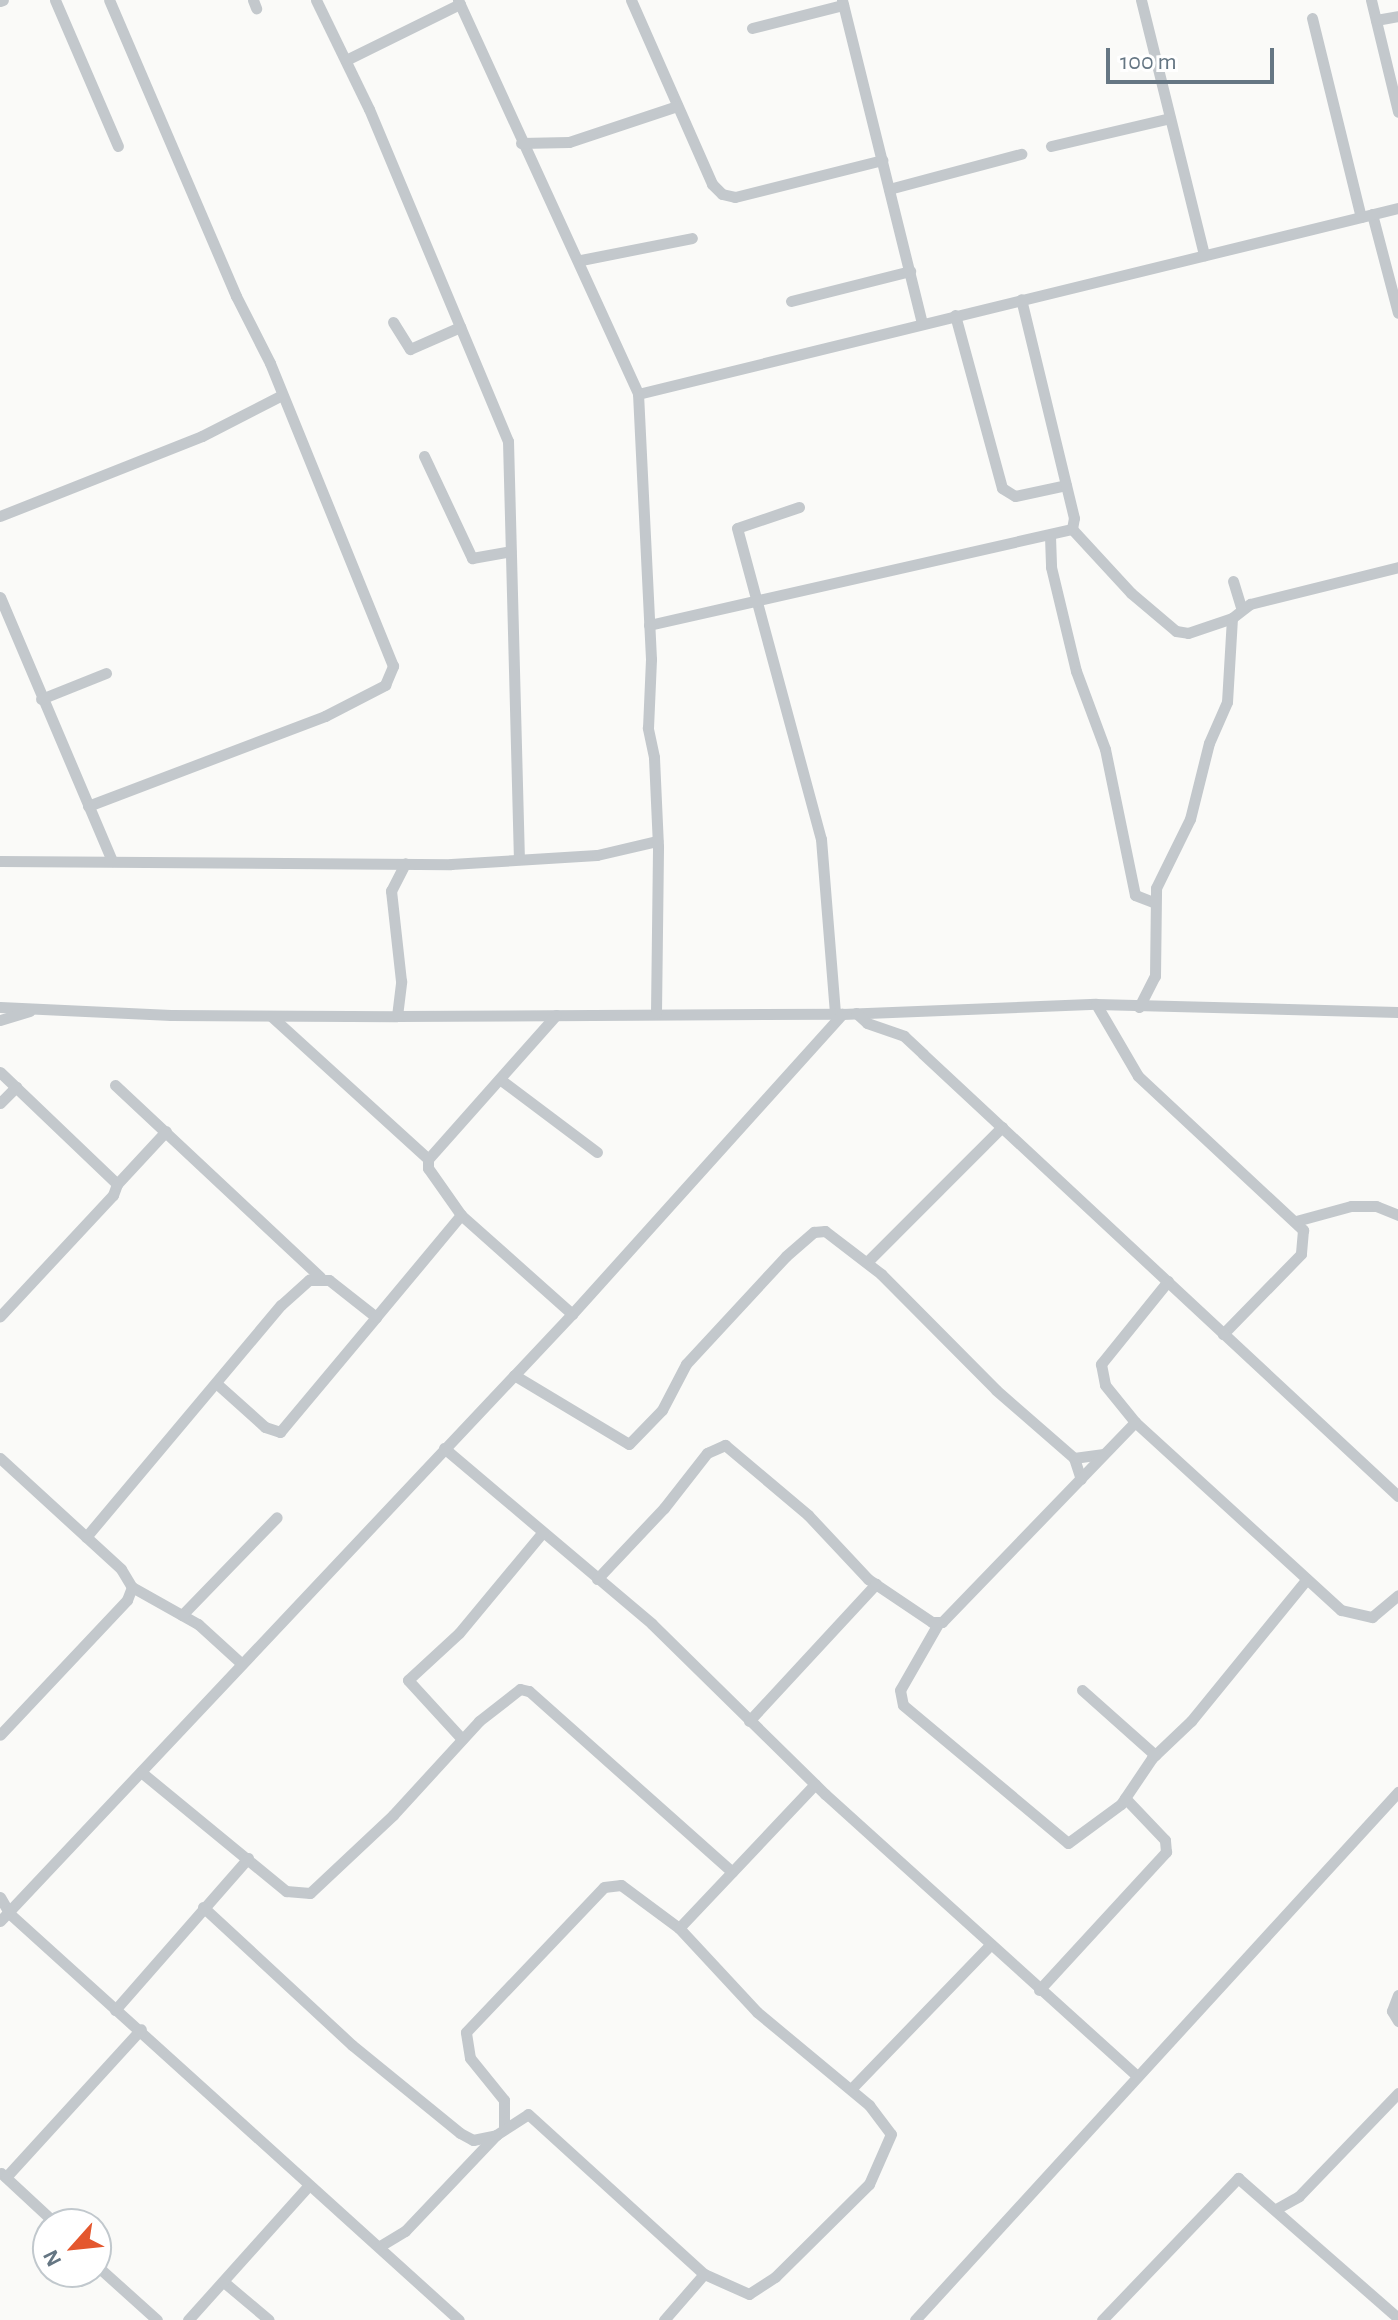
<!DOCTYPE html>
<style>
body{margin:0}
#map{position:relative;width:1398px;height:2320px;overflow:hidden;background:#fafaf8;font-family:"Alegreya Sans",sans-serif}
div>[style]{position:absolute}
.minor>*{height:11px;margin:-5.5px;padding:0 5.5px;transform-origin:5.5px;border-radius:5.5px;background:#c3c8cc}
span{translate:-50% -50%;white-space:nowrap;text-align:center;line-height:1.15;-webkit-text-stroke:8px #fff;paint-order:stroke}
.north{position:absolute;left:32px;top:2208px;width:80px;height:80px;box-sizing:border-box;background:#fff;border:2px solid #c1c8cd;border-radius:50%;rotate:243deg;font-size:22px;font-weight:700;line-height:32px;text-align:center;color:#657683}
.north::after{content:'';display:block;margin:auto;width:28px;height:36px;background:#e4572e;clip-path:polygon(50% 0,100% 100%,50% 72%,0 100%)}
.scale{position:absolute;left:1106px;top:48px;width:168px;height:36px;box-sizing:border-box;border:4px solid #657683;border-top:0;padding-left:10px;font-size:24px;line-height:28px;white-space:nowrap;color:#657683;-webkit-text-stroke:6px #fff;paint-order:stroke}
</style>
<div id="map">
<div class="minor">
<div style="left:55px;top:0;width:159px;rotate:66.7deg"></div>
<div style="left:253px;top:0;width:9px;rotate:69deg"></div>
<div style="left:316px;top:0;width:121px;rotate:64.1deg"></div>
<div style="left:369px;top:109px;width:360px;rotate:67.3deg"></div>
<div style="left:508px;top:441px;width:418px;rotate:88.5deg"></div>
<div style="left:458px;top:0;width:433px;rotate:65.4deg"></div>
<div style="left:631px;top:0;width:201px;rotate:66.2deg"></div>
<div style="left:712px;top:184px;width:14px;rotate:45deg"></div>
<div style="left:722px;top:194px;width:13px;rotate:13deg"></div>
<div style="left:735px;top:197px;width:152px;rotate:-14.1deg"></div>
<div style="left:842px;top:0;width:333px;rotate:76.1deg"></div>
<div style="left:1141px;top:0;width:263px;rotate:76.1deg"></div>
<div style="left:1371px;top:0;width:115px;rotate:76.4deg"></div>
<div style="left:0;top:1px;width:3px;rotate:-18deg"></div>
<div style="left:1312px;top:18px;width:205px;rotate:76.2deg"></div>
<div style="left:1376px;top:20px;width:22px;rotate:-10deg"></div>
<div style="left:752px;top:28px;width:94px;rotate:-14.2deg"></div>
<div style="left:346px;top:60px;width:127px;rotate:-26.2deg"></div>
<div style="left:521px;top:143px;width:48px;rotate:-1.2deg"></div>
<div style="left:569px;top:142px;width:114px;rotate:-18.4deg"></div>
<div style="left:1051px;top:146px;width:122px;rotate:-13.2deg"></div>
<div style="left:889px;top:189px;width:137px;rotate:-14.9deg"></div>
<div style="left:1372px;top:214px;width:102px;rotate:75.3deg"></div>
<div style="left:581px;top:260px;width:113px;rotate:-11.2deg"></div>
<div style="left:791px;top:301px;width:123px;rotate:-14.1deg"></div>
<div style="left:955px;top:315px;width:179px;rotate:74.8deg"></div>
<div style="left:1002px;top:488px;width:15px;rotate:32deg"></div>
<div style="left:1015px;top:496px;width:52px;rotate:-12.2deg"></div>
<div style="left:393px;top:322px;width:32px;rotate:58deg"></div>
<div style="left:410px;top:349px;width:55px;rotate:-23.7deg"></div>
<div style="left:424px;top:456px;width:113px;rotate:64.8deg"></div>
<div style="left:472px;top:558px;width:39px;rotate:-10deg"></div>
<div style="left:799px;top:507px;width:65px;rotate:161.3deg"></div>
<div style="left:737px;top:528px;width:322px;rotate:74.9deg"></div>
<div style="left:821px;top:839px;width:175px;rotate:85.4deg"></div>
<div style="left:0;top:516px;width:217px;rotate:-21.6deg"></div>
<div style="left:202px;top:436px;width:88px;rotate:-27.1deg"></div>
<div style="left:1072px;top:529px;width:87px;rotate:47.3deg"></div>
<div style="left:1131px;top:593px;width:59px;rotate:40.2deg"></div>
<div style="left:1176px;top:631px;width:12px;rotate:9deg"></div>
<div style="left:1188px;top:633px;width:46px;rotate:-18.8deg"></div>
<div style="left:1050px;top:536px;width:31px;rotate:88deg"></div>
<div style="left:1051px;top:567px;width:107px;rotate:76.5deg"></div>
<div style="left:1076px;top:671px;width:83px;rotate:69.6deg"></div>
<div style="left:1105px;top:749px;width:149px;rotate:78.4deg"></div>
<div style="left:1135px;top:895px;width:19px;rotate:21deg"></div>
<div style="left:1233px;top:581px;width:30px;rotate:73deg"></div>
<div style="left:0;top:597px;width:287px;rotate:67deg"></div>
<div style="left:649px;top:625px;width:434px;rotate:-12.8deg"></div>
<div style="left:1072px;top:529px;width:11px;rotate:-80deg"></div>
<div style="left:1074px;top:518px;width:225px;rotate:-103.6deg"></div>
<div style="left:41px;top:699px;width:70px;rotate:-21.8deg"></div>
<div style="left:88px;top:806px;width:254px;rotate:-20.8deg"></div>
<div style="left:325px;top:716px;width:68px;rotate:-27.3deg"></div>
<div style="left:385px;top:685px;width:21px;rotate:-67deg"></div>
<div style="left:393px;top:666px;width:327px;rotate:-112.1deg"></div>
<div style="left:270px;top:363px;width:75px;rotate:-116.9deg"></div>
<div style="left:236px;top:296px;width:322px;rotate:-113.2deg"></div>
<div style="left:0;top:861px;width:451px;rotate:0.4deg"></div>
<div style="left:451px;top:864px;width:146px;rotate:-3.5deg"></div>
<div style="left:597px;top:855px;width:62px;rotate:-13.1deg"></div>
<div style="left:1096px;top:1004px;width:83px;rotate:59.7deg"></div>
<div style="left:1138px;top:1076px;width:226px;rotate:43deg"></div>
<div style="left:1303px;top:1230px;width:24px;rotate:95deg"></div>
<div style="left:1301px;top:1254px;width:112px;rotate:134.3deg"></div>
<div style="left:0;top:1007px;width:171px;rotate:2.7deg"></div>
<div style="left:171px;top:1015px;width:226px;rotate:0.3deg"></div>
<div style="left:397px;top:1016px;width:445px;rotate:-0.3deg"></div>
<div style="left:842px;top:1014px;width:254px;rotate:-2.3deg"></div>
<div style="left:1096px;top:1004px;width:302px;rotate:1.5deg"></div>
<div style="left:1139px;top:1007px;width:35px;rotate:-63deg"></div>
<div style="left:1155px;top:976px;width:88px;rotate:-89.3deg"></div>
<div style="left:1156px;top:888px;width:77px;rotate:-63.8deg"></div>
<div style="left:1190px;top:819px;width:78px;rotate:-76deg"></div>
<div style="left:1209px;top:743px;width:45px;rotate:-66.3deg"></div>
<div style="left:1227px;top:702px;width:84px;rotate:-86.6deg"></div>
<div style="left:1232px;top:618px;width:23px;rotate:-38deg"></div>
<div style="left:1250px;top:604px;width:153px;rotate:-14deg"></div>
<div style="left:656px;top:1013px;width:167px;rotate:-89.3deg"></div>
<div style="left:658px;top:846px;width:89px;rotate:-92.6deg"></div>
<div style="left:654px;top:757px;width:30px;rotate:-102deg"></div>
<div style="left:648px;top:728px;width:69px;rotate:-87.5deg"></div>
<div style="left:651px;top:659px;width:265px;rotate:-92.8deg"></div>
<div style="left:638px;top:394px;width:782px;rotate:-13.75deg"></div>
<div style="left:856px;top:1013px;width:15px;rotate:42deg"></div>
<div style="left:867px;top:1023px;width:39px;rotate:19deg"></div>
<div style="left:904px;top:1036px;width:26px;rotate:43deg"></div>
<div style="left:923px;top:1054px;width:649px;rotate:42.94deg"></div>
<div style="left:556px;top:1015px;width:193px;rotate:131.6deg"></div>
<div style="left:428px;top:1159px;width:9px;rotate:90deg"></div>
<div style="left:428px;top:1168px;width:57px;rotate:54.9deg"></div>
<div style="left:461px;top:1215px;width:149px;rotate:41.7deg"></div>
<div style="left:271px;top:1016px;width:212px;rotate:42.3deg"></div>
<div style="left:397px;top:1016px;width:35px;rotate:-83deg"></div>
<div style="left:401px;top:981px;width:91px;rotate:-96.3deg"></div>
<div style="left:391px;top:891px;width:31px;rotate:-63deg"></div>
<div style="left:0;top:1020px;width:31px;rotate:-17deg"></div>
<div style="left:0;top:1072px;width:162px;rotate:43.7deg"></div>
<div style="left:117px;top:1184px;width:12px;rotate:110deg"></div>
<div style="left:113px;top:1195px;width:166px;rotate:133deg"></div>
<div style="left:501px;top:1080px;width:120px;rotate:36.9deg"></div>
<div style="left:115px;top:1085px;width:281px;rotate:43.1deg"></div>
<div style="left:0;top:1103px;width:23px;rotate:-45deg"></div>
<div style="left:117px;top:1184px;width:72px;rotate:-47.2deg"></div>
<div style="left:1296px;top:1221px;width:57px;rotate:-15.3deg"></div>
<div style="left:1351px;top:1206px;width:25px"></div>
<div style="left:1376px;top:1206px;width:24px;rotate:22deg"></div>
<div style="left:867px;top:1262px;width:191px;rotate:-45deg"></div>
<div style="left:1168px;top:1281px;width:107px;rotate:128.9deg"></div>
<div style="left:1101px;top:1364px;width:21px;rotate:79deg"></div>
<div style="left:1105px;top:1385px;width:48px;rotate:51deg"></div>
<div style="left:1135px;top:1422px;width:279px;rotate:42.4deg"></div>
<div style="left:1341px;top:1610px;width:32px;rotate:13deg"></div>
<div style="left:1372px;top:1617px;width:34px;rotate:-40deg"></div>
<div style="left:514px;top:1375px;width:134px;rotate:31deg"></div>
<div style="left:629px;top:1444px;width:47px;rotate:-45.9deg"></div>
<div style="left:662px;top:1410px;width:52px;rotate:-62.4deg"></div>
<div style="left:686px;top:1364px;width:147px;rotate:-47.2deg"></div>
<div style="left:786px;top:1256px;width:37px;rotate:-41deg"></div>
<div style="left:814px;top:1232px;width:11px;rotate:-5deg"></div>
<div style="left:825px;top:1231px;width:71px;rotate:37.5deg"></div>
<div style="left:881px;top:1274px;width:163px;rotate:45.2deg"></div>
<div style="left:996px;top:1390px;width:103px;rotate:41.1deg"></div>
<div style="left:1074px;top:1458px;width:22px;rotate:72deg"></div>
<div style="left:216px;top:1383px;width:66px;rotate:41.9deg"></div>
<div style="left:265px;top:1427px;width:16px;rotate:18deg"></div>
<div style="left:280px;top:1432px;width:150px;rotate:-50.1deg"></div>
<div style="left:444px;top:1448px;width:272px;rotate:40.2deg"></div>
<div style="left:652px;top:1624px;width:243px;rotate:44.5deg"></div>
<div style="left:825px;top:1794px;width:421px;rotate:42.1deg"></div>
<div style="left:0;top:1458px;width:164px;rotate:42.5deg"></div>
<div style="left:121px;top:1569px;width:21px;rotate:59deg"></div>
<div style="left:132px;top:1587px;width:14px;rotate:111deg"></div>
<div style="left:127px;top:1600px;width:185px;rotate:133.3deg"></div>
<div style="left:1074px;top:1458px;width:30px;rotate:-8deg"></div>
<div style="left:86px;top:1537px;width:303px;rotate:-50deg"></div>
<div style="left:281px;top:1305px;width:38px;rotate:-42deg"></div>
<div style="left:309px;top:1280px;width:20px"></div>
<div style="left:329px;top:1280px;width:60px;rotate:38.2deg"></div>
<div style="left:376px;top:1317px;width:133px;rotate:-50.2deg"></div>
<div style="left:597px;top:1579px;width:98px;rotate:-46.7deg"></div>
<div style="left:664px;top:1508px;width:70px;rotate:-52deg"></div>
<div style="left:707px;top:1453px;width:20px;rotate:-24deg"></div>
<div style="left:725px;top:1445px;width:109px;rotate:40.1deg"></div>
<div style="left:808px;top:1515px;width:88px;rotate:46.8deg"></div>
<div style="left:868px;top:1579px;width:77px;rotate:33.9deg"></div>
<div style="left:932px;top:1622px;width:10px"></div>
<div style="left:942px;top:1622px;width:278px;rotate:-46deg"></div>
<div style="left:132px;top:1587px;width:76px;rotate:29.3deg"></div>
<div style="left:198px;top:1624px;width:59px;rotate:42.3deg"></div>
<div style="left:182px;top:1615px;width:136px;rotate:-45.9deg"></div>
<div style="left:939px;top:1622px;width:78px;rotate:119.8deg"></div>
<div style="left:900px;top:1690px;width:15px;rotate:79deg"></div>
<div style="left:903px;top:1705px;width:215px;rotate:39.9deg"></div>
<div style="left:1068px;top:1843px;width:66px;rotate:-36.3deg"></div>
<div style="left:1121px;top:1804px;width:55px;rotate:-56deg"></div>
<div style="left:1152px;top:1758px;width:54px;rotate:-43.5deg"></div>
<div style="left:1191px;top:1721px;width:183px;rotate:-50.8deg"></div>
<div style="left:1082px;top:1690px;width:98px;rotate:41.7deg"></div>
<div style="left:749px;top:1721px;width:187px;rotate:-47.2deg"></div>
<div style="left:462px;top:1739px;width:80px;rotate:-132.5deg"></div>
<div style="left:408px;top:1680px;width:69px;rotate:-42.7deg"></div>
<div style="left:459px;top:1633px;width:131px;rotate:-50.3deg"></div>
<div style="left:141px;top:1772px;width:188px;rotate:39.4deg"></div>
<div style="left:286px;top:1891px;width:24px;rotate:5deg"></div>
<div style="left:310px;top:1893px;width:114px;rotate:-43.2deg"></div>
<div style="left:393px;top:1815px;width:127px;rotate:-47.5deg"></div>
<div style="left:479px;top:1721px;width:52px;rotate:-38deg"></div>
<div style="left:520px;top:1689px;width:9px;rotate:13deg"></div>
<div style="left:529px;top:1691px;width:272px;rotate:41.7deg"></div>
<div style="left:0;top:1897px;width:20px;rotate:60deg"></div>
<div style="left:10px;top:1914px;width:605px;rotate:42.12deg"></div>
<div style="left:203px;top:1907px;width:203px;rotate:42.8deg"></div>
<div style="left:352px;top:2045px;width:139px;rotate:39.2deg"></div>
<div style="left:460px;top:2133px;width:15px;rotate:28deg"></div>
<div style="left:473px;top:2140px;width:24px;rotate:-12deg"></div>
<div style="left:0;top:1921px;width:834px;rotate:-46.7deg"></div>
<div style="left:572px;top:1314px;width:404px;rotate:-48deg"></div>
<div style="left:679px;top:1928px;width:198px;rotate:-46.6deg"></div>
<div style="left:1039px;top:1990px;width:188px;rotate:-47.4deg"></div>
<div style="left:1166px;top:1852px;width:12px;rotate:-95deg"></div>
<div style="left:1165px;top:1840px;width:58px;rotate:-133.6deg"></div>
<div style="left:1398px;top:1995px;width:17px;rotate:111deg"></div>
<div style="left:1392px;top:2011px;width:12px;rotate:59deg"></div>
<div style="left:115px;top:2010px;width:202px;rotate:-48.8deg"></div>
<div style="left:851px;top:2089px;width:200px;rotate:-46deg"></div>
<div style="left:504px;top:2128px;width:28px;rotate:-90deg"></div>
<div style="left:504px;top:2100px;width:54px;rotate:-129deg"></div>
<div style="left:470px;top:2058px;width:26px;rotate:-99deg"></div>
<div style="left:466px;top:2032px;width:200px;rotate:-46.4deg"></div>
<div style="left:604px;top:1887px;width:17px;rotate:-7deg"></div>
<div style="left:621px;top:1885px;width:72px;rotate:36.6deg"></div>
<div style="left:679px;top:1928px;width:115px;rotate:47.1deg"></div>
<div style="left:757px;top:2012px;width:146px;rotate:39.7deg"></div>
<div style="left:869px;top:2105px;width:36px;rotate:53deg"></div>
<div style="left:891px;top:2134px;width:55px;rotate:113.7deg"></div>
<div style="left:869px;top:2184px;width:132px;rotate:135.3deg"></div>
<div style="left:775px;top:2277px;width:31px;rotate:147deg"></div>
<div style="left:749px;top:2294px;width:49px;rotate:-156deg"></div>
<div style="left:1px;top:2173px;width:75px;rotate:42.8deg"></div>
<div style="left:6px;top:2177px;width:200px;rotate:-47.6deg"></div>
<div style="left:1276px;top:2209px;width:26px;rotate:-29deg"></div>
<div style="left:1299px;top:2196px;width:143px;rotate:-46.1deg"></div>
<div style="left:380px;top:2246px;width:29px;rotate:-31deg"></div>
<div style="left:405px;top:2231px;width:132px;rotate:-46.5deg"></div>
<div style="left:496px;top:2135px;width:38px;rotate:-33deg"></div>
<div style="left:528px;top:2114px;width:238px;rotate:42.3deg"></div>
<div style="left:704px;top:2274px;width:61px;rotate:131deg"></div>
<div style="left:96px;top:2265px;width:82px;rotate:42deg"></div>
<div style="left:225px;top:2283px;width:57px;rotate:40.1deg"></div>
<div style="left:188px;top:2320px;width:181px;rotate:-48.1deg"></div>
<div style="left:915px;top:2320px;width:716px;rotate:-47.55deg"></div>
<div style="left:1102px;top:2320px;width:197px;rotate:-46.2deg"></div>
<div style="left:1238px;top:2178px;width:213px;rotate:41.2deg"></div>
</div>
<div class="north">N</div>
<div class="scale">100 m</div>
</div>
